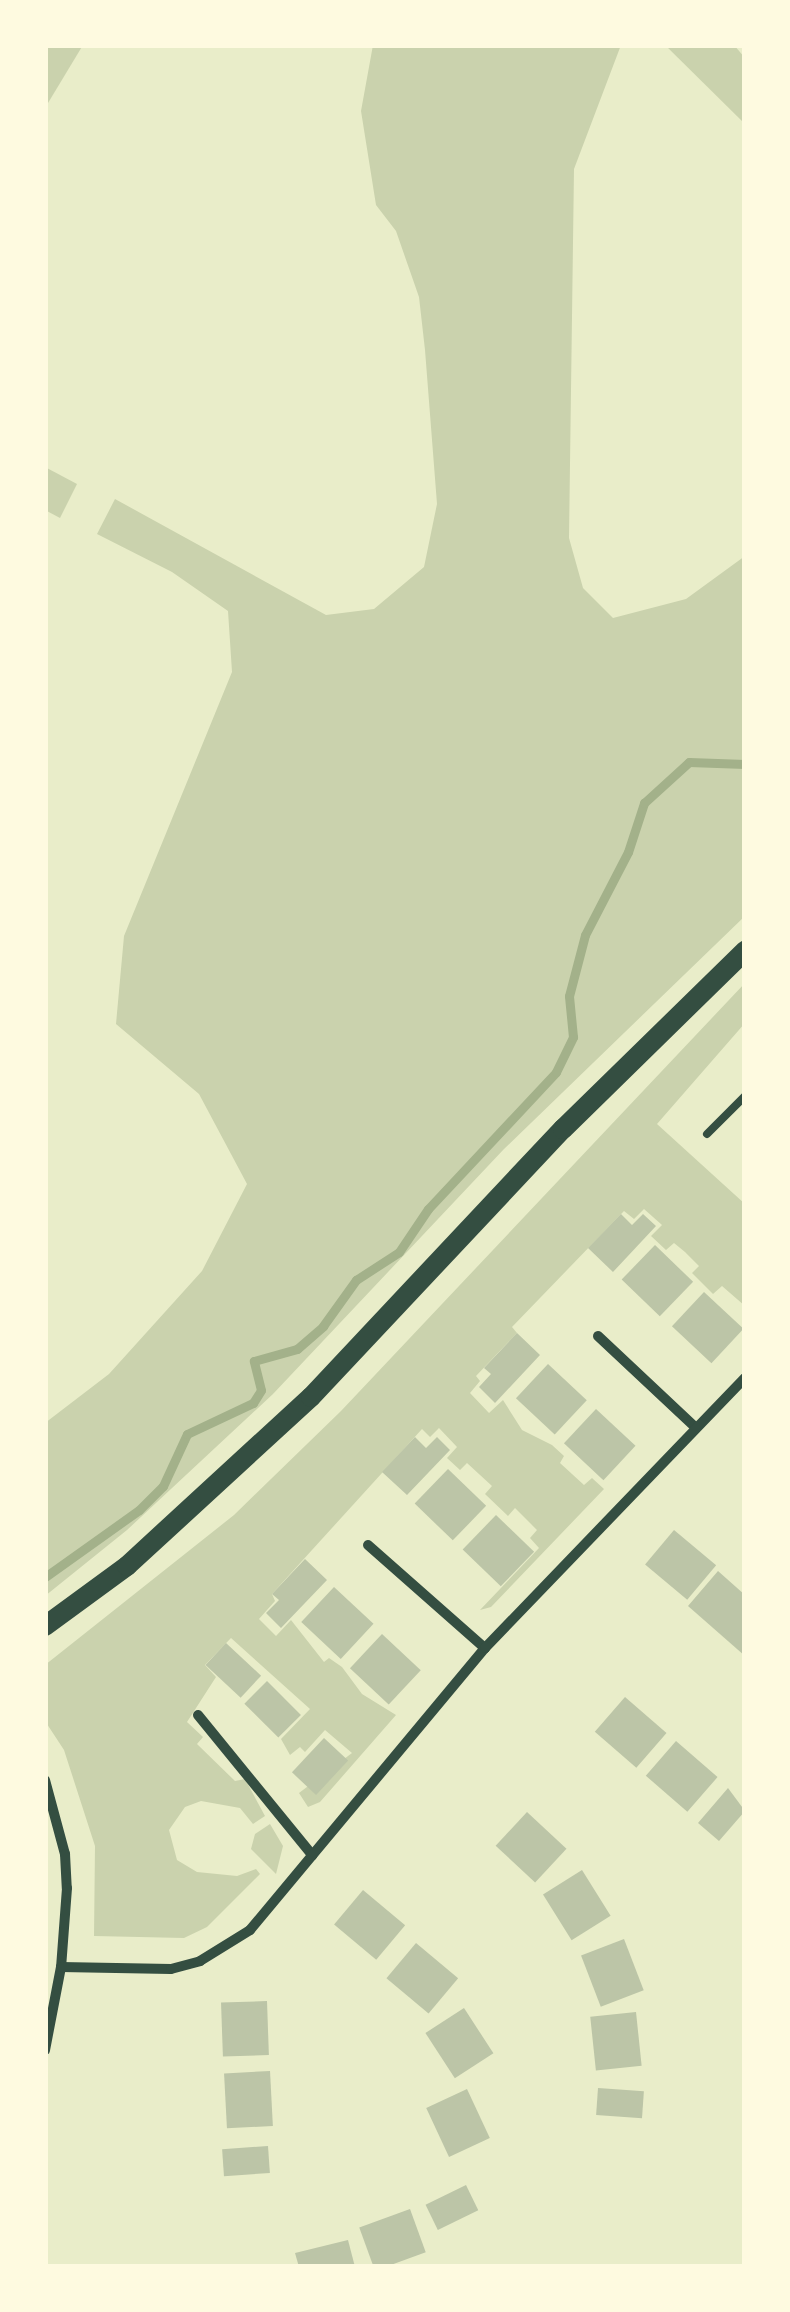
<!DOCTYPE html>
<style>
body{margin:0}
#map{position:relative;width:790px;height:2312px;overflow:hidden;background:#e9edc9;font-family:"DM Sans",sans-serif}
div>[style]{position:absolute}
.green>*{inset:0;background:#cad2ad}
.stream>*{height:9px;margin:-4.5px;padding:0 4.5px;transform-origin:4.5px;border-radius:4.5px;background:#a3b18a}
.building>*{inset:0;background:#bcc5a7;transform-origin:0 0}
.service>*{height:8px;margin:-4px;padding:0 4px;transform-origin:4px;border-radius:4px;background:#344e41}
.minor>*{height:10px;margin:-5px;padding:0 5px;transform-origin:5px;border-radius:5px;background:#344e41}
.secondary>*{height:20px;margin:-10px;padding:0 10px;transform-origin:10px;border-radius:10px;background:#344e41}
span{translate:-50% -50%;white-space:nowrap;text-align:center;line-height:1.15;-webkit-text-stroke:8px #fefae0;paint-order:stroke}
.frame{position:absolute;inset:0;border:48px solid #fefae0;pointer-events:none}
</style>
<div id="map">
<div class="green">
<div style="clip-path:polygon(45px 45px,83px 45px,45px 108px)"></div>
<div style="clip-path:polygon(373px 45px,621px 45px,574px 169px,569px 538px,583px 588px,613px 618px,686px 599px,745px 556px,745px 916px,504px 1149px,273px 1394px,127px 1530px,45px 1596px,45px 1423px,109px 1374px,202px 1271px,247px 1184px,199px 1094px,116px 1024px,124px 936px,232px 672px,228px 611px,172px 572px,97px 534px,115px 499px,326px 615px,374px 609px,424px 567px,437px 504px,425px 350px,419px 297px,396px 231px,376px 205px,361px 111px)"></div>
<div style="clip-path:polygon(665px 45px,734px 45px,745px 58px,745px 124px)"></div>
<div style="clip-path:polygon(45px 467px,77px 484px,60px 518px,45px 510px)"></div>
<div style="clip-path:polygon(745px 983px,745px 1023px,657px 1124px,745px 1204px,745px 1306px,722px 1286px,713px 1294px,692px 1273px,699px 1266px,685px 1252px,674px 1243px,666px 1250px,651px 1236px,662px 1225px,644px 1209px,634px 1219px,624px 1211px,512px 1327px,517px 1333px,476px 1376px,480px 1381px,470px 1393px,489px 1413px,503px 1400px,522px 1430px,552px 1445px,564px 1456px,560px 1463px,584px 1485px,592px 1478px,604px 1489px,491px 1607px,480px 1610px,539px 1548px,530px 1538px,537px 1530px,515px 1508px,508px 1516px,485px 1494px,492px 1486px,467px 1463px,460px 1470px,447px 1458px,457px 1447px,439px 1428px,430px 1437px,422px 1429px,272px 1594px,275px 1601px,259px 1619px,276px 1636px,291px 1620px,324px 1662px,329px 1658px,342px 1667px,362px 1694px,396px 1715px,320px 1802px,308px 1807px,299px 1793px,352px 1753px,325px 1730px,305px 1752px,300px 1747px,290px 1755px,281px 1739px,310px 1709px,231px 1638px,205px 1665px,216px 1677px,187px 1722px,203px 1737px,197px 1744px,235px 1781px,245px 1779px,265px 1816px,253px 1824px,240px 1808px,201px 1801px,185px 1807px,169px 1830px,177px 1860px,197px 1872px,237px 1876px,256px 1869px,260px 1874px,207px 1927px,184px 1938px,94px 1936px,95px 1846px,64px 1750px,45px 1721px,45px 1665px,234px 1515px,341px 1411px)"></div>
<div style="clip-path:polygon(270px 1824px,283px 1846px,276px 1874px,251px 1849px,255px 1834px)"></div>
</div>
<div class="stream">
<div style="left:45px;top:1577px;width:115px;rotate:-35.5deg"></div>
<div style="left:139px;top:1510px;width:34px;rotate:-45deg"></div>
<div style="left:163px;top:1486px;width:57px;rotate:-65.2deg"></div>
<div style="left:187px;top:1434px;width:73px;rotate:-25.2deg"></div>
<div style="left:253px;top:1403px;width:15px;rotate:-58deg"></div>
<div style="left:261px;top:1390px;width:30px;rotate:-104deg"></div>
<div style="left:254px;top:1361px;width:45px;rotate:-15.6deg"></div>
<div style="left:297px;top:1349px;width:35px;rotate:-41deg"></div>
<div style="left:323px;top:1326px;width:57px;rotate:-54.3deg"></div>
<div style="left:356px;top:1280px;width:51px;rotate:-33.1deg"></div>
<div style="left:399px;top:1252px;width:52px;rotate:-56deg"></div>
<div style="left:428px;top:1209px;width:187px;rotate:-46.9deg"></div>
<div style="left:556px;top:1072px;width:39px;rotate:-64deg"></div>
<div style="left:573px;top:1037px;width:41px;rotate:-95.6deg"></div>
<div style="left:569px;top:996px;width:63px;rotate:-75.3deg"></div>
<div style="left:585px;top:935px;width:93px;rotate:-62.6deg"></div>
<div style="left:628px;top:852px;width:52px;rotate:-71.9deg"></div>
<div style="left:644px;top:803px;width:61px;rotate:-42.3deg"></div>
<div style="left:689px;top:762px;width:56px;rotate:2deg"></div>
</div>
<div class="building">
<div style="clip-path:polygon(621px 1214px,632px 1225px,643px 1214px,656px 1226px,613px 1272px,588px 1248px)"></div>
<div style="left:655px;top:1245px;width:53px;height:48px;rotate:44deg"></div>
<div style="left:704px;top:1292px;width:54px;height:47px;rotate:43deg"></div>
<div style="clip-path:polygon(517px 1333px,540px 1355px,495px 1403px,479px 1387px,491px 1374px,484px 1368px)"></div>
<div style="left:548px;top:1364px;width:53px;height:47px;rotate:43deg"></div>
<div style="left:596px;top:1409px;width:54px;height:47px;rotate:43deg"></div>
<div style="clip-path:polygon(415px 1437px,426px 1448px,437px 1437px,450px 1450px,407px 1495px,382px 1472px)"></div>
<div style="left:448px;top:1469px;width:53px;height:48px;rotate:44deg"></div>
<div style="left:496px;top:1515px;width:53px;height:48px;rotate:44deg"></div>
<div style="left:674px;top:1530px;width:55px;height:45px;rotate:40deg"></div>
<div style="clip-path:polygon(305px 1559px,327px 1580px,281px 1628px,266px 1613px,279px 1600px,272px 1594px)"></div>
<div style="clip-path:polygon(718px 1571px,745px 1595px,745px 1656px,688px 1606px)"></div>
<div style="left:334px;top:1587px;width:54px;height:48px;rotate:43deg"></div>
<div style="left:382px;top:1634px;width:53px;height:47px;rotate:43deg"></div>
<div style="left:226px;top:1643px;width:48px;height:30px;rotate:43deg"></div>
<div style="left:267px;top:1681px;width:48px;height:32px;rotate:45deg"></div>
<div style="left:625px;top:1697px;width:55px;height:46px;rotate:41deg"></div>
<div style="left:324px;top:1738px;width:33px;height:47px;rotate:43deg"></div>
<div style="left:676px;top:1741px;width:55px;height:46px;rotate:41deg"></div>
<div style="clip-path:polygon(728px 1788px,745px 1811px,719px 1841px,698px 1823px)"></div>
<div style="left:527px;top:1812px;width:54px;height:46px;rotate:43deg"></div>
<div style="left:582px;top:1870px;width:54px;height:46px;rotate:58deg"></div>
<div style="left:363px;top:1890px;width:55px;height:45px;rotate:40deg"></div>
<div style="left:624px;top:1939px;width:55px;height:46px;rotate:69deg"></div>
<div style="left:416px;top:1943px;width:55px;height:46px;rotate:40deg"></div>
<div style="left:267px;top:2001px;width:54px;height:46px;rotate:88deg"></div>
<div style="left:464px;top:2008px;width:54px;height:46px;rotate:57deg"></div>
<div style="left:636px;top:2012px;width:54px;height:46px;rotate:84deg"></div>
<div style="left:270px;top:2071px;width:55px;height:46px;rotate:87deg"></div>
<div style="left:598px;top:2088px;width:46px;height:27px;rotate:4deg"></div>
<div style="left:467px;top:2089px;width:54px;height:45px;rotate:65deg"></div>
<div style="left:268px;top:2146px;width:27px;height:46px;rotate:86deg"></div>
<div style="left:466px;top:2185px;width:28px;height:45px;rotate:64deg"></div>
<div style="left:410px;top:2209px;width:46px;height:54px;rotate:70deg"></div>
<div style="clip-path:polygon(348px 2240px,355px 2267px,299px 2267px,295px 2253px)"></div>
</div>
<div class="service">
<div style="left:707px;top:1134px;width:54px;rotate:-45deg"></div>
</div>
<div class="minor">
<div style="left:598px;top:1336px;width:134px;rotate:43.2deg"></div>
<div style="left:368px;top:1545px;width:156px;rotate:41.4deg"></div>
<div style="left:198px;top:1715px;width:181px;rotate:50.8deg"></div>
<div style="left:45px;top:1780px;width:77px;rotate:74.9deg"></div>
<div style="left:65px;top:1854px;width:34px;rotate:87deg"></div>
<div style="left:67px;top:1888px;width:79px;rotate:94.3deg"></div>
<div style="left:61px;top:1967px;width:85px;rotate:100.9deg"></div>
<div style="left:61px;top:1967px;width:110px;rotate:1deg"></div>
<div style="left:171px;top:1969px;width:30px;rotate:-15deg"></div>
<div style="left:200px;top:1961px;width:59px;rotate:-31.8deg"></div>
<div style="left:250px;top:1930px;width:367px;rotate:-50.2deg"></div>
<div style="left:485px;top:1648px;width:375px;rotate:-46.1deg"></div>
</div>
<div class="secondary">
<div style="left:45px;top:1626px;width:102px;rotate:-36.2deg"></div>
<div style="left:127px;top:1566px;width:250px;rotate:-42.6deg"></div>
<div style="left:311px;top:1397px;width:368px;rotate:-46.8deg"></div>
<div style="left:563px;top:1129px;width:255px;rotate:-44.4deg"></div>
</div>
<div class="frame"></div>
</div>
